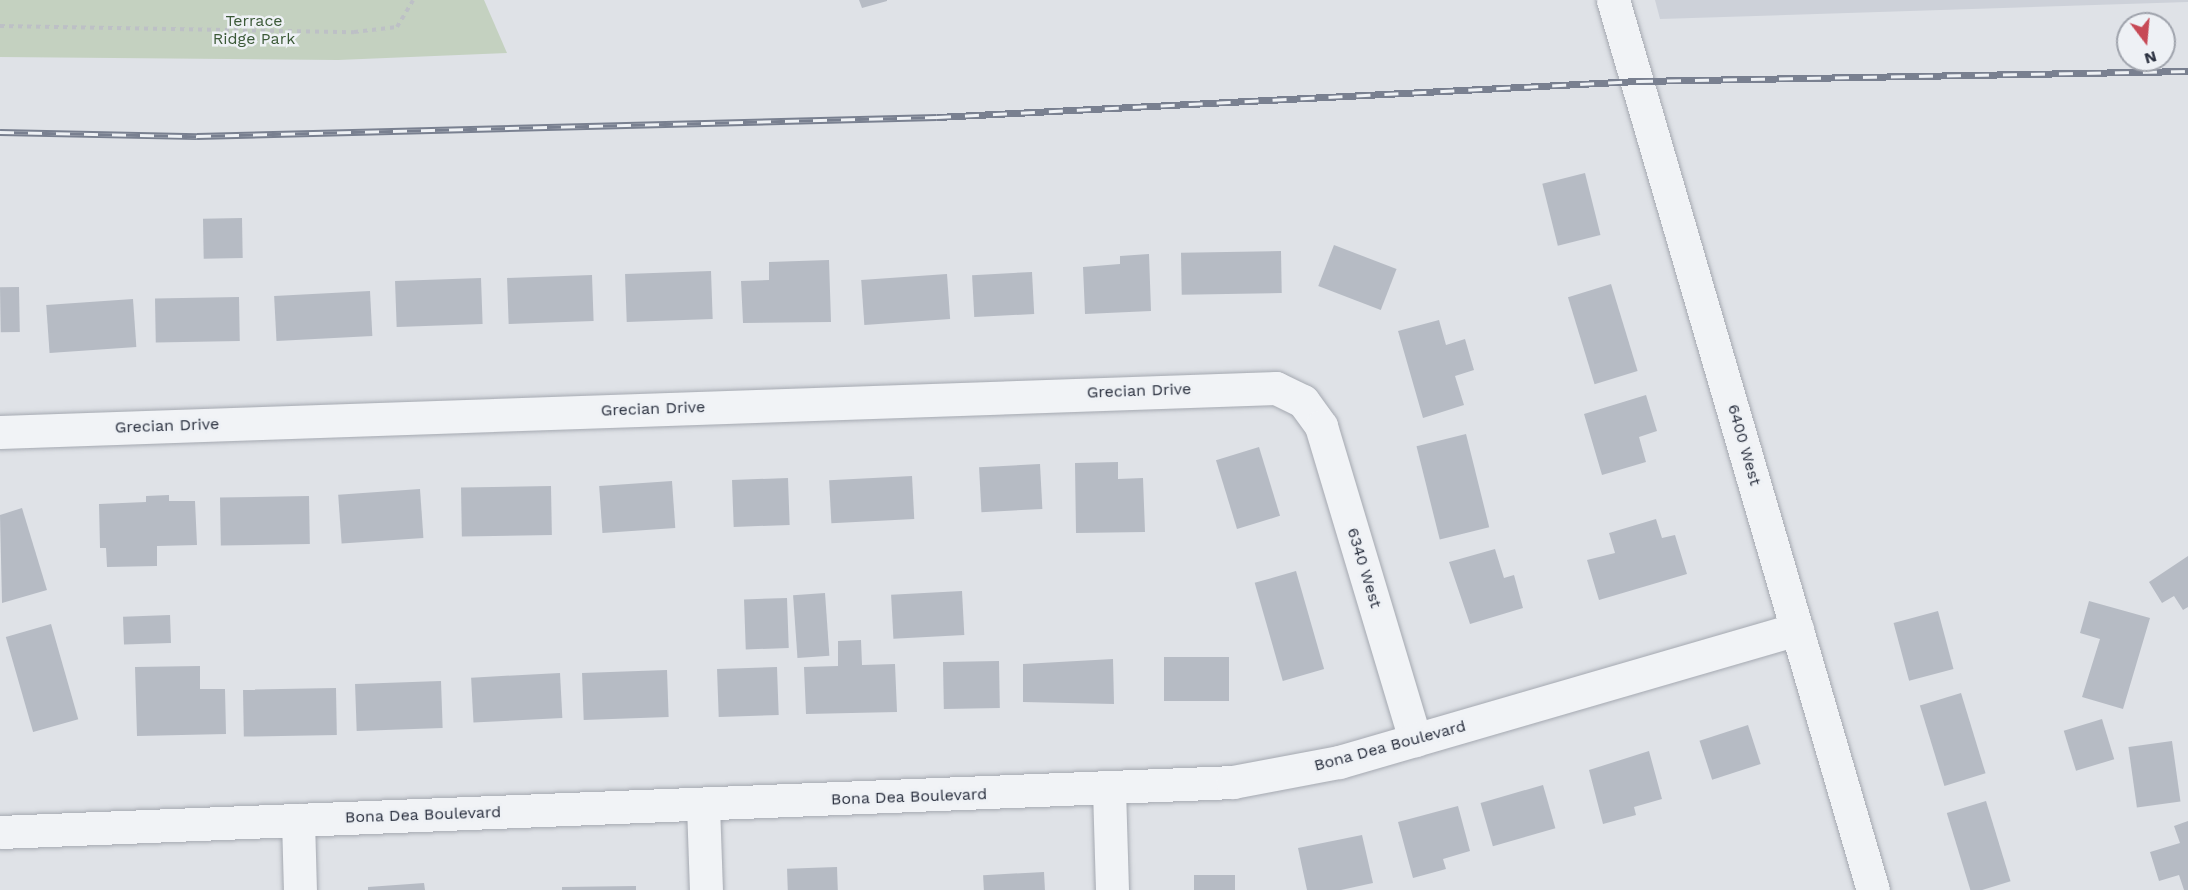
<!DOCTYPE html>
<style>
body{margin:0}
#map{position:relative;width:2188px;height:890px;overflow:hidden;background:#dfe2e7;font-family:"Work Sans",sans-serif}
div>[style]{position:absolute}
.built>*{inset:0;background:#cdd1d9}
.green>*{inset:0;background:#c4d1c0}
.building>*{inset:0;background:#b6bbc4;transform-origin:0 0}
.path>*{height:4px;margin-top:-2px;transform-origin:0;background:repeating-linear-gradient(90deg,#bdc0c6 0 4.5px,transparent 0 9px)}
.roads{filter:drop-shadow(0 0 2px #a5a9b1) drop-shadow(0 0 2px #a5a9b1)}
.minor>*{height:33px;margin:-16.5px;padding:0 16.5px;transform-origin:16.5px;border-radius:16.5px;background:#f1f3f6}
.tertiary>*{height:33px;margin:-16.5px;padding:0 16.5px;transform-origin:16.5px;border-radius:16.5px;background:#f1f3f6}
.rail>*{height:7px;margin-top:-3.5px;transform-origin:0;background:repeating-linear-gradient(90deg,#eef1f5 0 14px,#798090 0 28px);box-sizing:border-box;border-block:2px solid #798090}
span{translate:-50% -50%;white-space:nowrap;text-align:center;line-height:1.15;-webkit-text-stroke:5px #eef1f5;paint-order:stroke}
.park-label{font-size:16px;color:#3b5937}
.street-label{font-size:16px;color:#292f3e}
.north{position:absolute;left:2116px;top:12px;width:60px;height:60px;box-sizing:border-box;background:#eef1f5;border:2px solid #9fa3ac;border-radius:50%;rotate:164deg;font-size:16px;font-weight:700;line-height:24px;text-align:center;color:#292f3e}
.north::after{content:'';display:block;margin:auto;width:21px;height:27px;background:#c74955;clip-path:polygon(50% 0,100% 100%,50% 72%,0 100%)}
</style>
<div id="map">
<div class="built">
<div style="clip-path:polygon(1655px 0,2188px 0,2188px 2px,1660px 19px)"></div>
</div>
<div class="green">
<div style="clip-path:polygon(0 0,484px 0,507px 53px,338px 60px,0 57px)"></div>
</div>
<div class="building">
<div style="clip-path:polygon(859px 0,887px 0,887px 1px,862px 8px)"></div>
<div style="left:1585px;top:173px;width:64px;height:44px;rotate:76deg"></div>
<div style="left:242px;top:218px;width:40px;height:39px;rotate:89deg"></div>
<div style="left:1334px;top:245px;width:67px;height:44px;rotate:21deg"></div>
<div style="left:1281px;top:251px;width:42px;height:100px;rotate:89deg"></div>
<div style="clip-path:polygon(1149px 254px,1151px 311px,1085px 314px,1083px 267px,1120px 264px,1120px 256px)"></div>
<div style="clip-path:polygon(829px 260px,831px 322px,743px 323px,741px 281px,769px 280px,769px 262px)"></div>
<div style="left:711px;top:271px;width:48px;height:86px;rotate:88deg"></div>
<div style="left:1032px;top:272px;width:42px;height:60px;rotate:87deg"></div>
<div style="left:947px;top:274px;width:45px;height:86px;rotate:86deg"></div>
<div style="left:592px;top:275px;width:46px;height:85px;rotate:88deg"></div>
<div style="left:481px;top:278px;width:46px;height:86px;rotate:88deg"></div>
<div style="left:1611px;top:284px;width:91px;height:45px;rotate:73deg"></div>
<div style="left:19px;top:287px;width:45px;height:19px;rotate:89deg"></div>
<div style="left:370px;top:291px;width:45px;height:96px;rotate:87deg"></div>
<div style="left:239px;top:297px;width:44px;height:84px;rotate:89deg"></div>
<div style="left:133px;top:299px;width:48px;height:87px;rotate:86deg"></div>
<div style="clip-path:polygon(1439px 320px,1446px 345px,1465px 339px,1474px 370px,1455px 376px,1464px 405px,1423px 418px,1398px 331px)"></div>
<div style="clip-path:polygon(1646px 395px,1657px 431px,1639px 437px,1646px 462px,1602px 475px,1584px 414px)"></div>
<div style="left:1466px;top:434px;width:96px;height:51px;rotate:76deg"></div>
<div style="left:1259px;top:447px;width:72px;height:45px;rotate:73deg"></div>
<div style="clip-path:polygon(1118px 462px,1118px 479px,1143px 478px,1145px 532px,1076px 533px,1075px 463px)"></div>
<div style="left:1040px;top:464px;width:45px;height:61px;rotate:87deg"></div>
<div style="left:912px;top:476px;width:43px;height:83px;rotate:87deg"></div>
<div style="left:788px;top:478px;width:47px;height:56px;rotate:88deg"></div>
<div style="left:672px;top:481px;width:47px;height:73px;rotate:86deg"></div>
<div style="left:551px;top:486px;width:49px;height:90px;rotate:89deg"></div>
<div style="left:420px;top:489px;width:49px;height:82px;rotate:86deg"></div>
<div style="clip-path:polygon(169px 495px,169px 501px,195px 501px,197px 545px,157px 546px,157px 566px,107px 567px,106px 548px,100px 548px,99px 504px,146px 502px,146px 496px)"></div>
<div style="left:309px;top:496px;width:48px;height:89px;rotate:89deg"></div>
<div style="clip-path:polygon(22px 508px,47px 590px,2px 603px,0 515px)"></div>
<div style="clip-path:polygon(1656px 519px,1662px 538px,1675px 535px,1687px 574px,1599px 600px,1587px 560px,1615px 553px,1609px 533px)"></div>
<div style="clip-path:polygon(1495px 549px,1504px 578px,1514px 575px,1523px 608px,1470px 624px,1449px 562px)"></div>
<div style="clip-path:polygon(2188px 556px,2188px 607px,2183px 610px,2174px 596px,2162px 603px,2149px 582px)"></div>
<div style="left:1296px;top:571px;width:102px;height:43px;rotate:74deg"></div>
<div style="left:962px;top:591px;width:44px;height:71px;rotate:87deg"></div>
<div style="left:825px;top:593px;width:63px;height:32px;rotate:86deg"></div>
<div style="left:787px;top:598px;width:50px;height:43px;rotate:88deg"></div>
<div style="clip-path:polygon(2089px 601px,2150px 618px,2123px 709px,2082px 697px,2100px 639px,2080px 633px)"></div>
<div style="left:1938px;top:611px;width:60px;height:46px;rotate:75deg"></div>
<div style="left:170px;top:615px;width:28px;height:47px;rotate:88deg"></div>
<div style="left:51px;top:624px;width:99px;height:47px;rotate:74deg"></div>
<div style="clip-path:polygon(861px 640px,862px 665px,895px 664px,897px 712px,806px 714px,804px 667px,838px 666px,838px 641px)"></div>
<div style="left:1229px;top:657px;width:44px;height:65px;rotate:90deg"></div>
<div style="clip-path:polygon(1113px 659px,1114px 704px,1023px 702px,1023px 664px)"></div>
<div style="left:999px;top:661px;width:47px;height:56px;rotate:89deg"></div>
<div style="clip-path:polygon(200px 666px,200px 689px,225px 689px,226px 734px,137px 736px,135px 667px)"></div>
<div style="left:777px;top:667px;width:48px;height:60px;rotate:88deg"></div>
<div style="left:667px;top:670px;width:47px;height:85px;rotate:88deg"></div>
<div style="left:560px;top:673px;width:45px;height:89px;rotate:87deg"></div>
<div style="left:441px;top:681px;width:47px;height:86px;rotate:88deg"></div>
<div style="left:336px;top:688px;width:47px;height:93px;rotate:89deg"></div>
<div style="left:1961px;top:693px;width:84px;height:43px;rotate:73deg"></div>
<div style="left:2102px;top:719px;width:42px;height:40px;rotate:73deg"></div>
<div style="left:1748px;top:725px;width:41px;height:51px;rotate:72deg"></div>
<div style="left:2172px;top:741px;width:61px;height:44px;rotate:82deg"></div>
<div style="clip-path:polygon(1649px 751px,1662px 799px,1634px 807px,1636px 815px,1603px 824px,1589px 770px)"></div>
<div style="left:1543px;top:785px;width:45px;height:65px;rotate:74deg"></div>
<div style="left:1986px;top:801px;width:84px;height:41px;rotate:73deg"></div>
<div style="clip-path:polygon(1458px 806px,1470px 851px,1443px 859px,1446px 869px,1413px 878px,1398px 822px)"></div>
<div style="clip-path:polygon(2188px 821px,2188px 890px,2184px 890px,2179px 875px,2159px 881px,2150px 852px,2180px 843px,2174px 826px)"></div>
<div style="clip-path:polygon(1362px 835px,1373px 883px,1341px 890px,1307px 890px,1298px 848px)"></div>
<div style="left:837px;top:867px;width:23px;height:50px;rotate:88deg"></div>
<div style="left:1044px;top:872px;width:18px;height:61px;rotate:87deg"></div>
<div style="left:1235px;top:875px;width:15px;height:41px;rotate:90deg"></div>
<div style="clip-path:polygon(424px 883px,425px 890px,368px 890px,368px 887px)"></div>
<div style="clip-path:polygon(636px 886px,636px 890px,562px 890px,562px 887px)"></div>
</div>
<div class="path">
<div style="left:0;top:26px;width:354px;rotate:1deg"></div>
<div style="left:354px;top:32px;width:43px;rotate:-6.6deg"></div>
<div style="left:397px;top:27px;width:31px;rotate:-59deg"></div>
</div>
<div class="roads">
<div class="minor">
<div style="left:0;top:432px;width:1277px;rotate:-1.97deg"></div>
<div style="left:1276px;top:388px;width:30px;rotate:26deg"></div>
<div style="left:1303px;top:401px;width:31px;rotate:54deg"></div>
<div style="left:1321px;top:426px;width:328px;rotate:73.3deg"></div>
<div style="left:1109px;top:789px;width:101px;rotate:88.3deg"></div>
<div style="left:703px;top:805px;width:85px;rotate:88deg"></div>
<div style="left:298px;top:820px;width:70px;rotate:88.4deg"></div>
<div style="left:0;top:832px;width:1234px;rotate:-2.32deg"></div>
<div style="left:1233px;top:782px;width:108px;rotate:-10.7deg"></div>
<div style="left:1339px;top:762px;width:477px;rotate:-16.2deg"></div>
</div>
<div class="tertiary">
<div style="left:1613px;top:0;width:927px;rotate:73.72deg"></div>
</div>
</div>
<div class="rail">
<div style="left:0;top:132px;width:197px;rotate:1.2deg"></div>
<div style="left:197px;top:136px;width:740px;rotate:-1.47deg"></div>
<div style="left:937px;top:117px;width:703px;rotate:-2.94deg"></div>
<div style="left:1639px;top:81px;width:549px;rotate:-1.04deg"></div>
</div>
<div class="park-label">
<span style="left:254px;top:30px">Terrace<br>Ridge Park</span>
</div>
<div class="street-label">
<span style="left:1139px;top:391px;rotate:-2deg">Grecian Drive</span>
<span style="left:653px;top:409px;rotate:-2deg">Grecian Drive</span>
<span style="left:167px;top:426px;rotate:-2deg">Grecian Drive</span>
<span style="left:1744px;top:445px;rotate:74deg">6400 West</span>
<span style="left:1364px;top:568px;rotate:73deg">6340 West</span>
<span style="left:1390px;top:746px;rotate:-15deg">Bona Dea Boulevard</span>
<span style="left:909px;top:797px;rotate:-2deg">Bona Dea Boulevard</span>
<span style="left:423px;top:815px;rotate:-2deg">Bona Dea Boulevard</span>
</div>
<div class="north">N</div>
</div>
